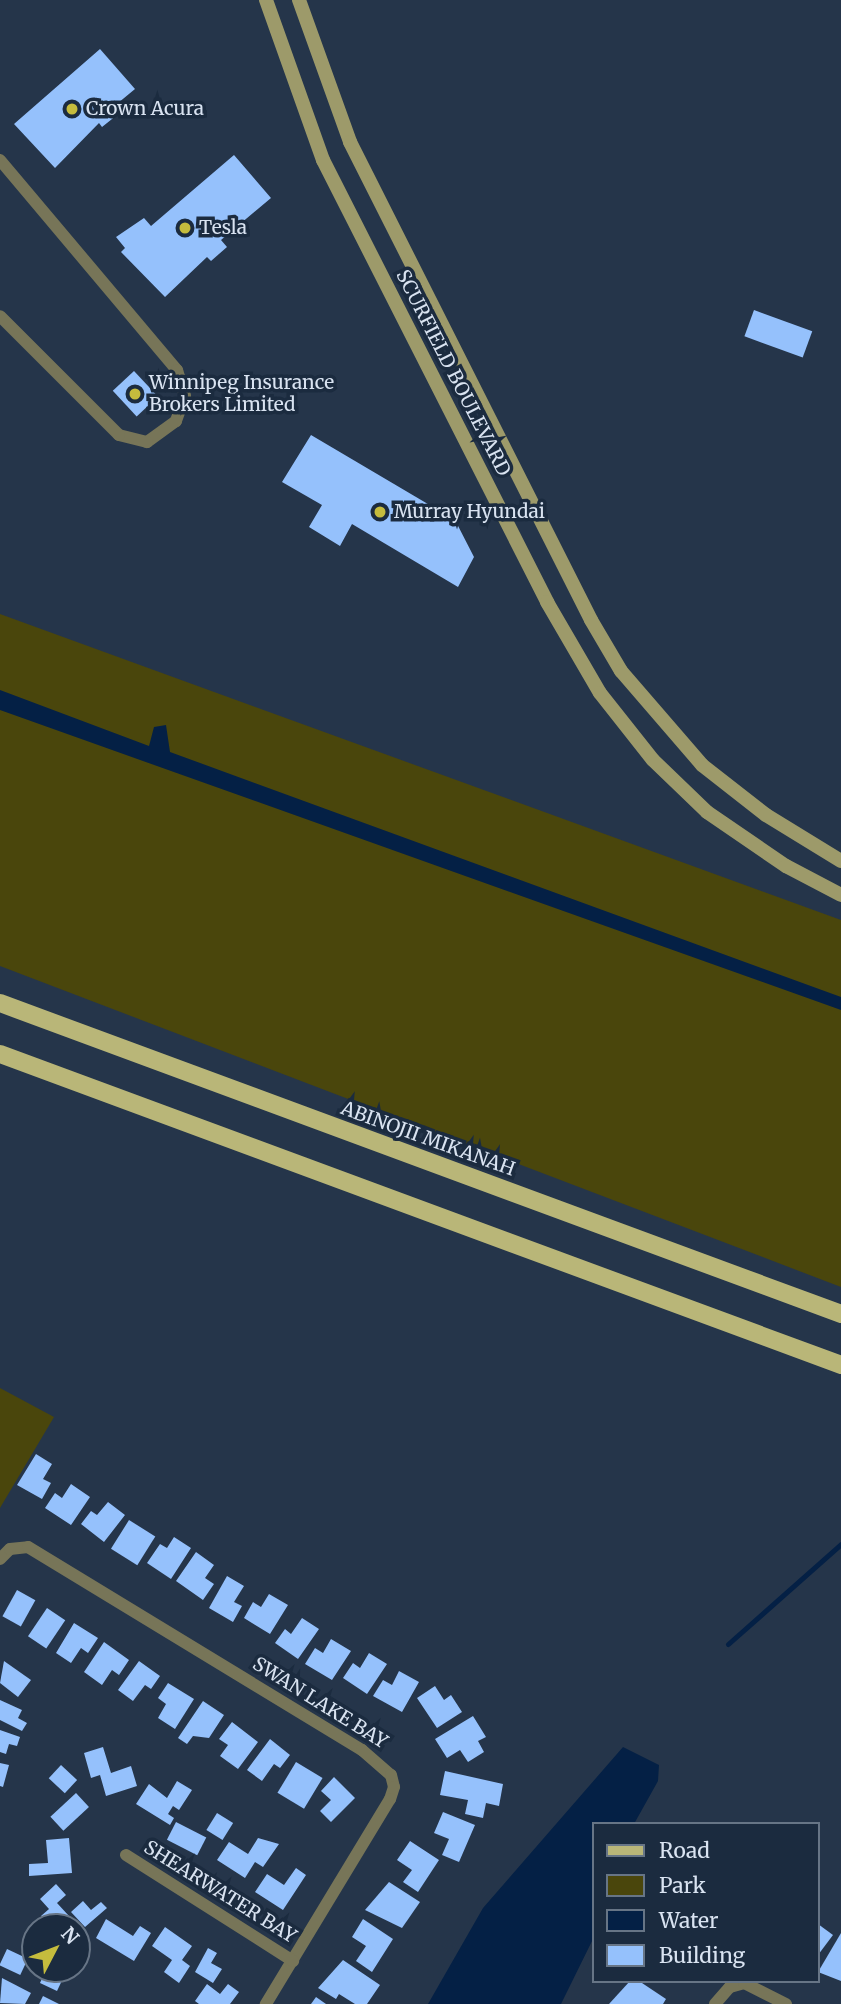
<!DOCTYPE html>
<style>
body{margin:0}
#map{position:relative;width:841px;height:2004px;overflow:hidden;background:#25354a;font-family:Merriweather,serif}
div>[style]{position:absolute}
.green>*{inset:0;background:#4a460c}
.water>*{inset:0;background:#042045}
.stream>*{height:5px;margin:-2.5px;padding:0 2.5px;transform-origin:2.5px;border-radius:2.5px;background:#042045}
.building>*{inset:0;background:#95c1fc;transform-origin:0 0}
.street>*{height:12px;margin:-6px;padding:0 6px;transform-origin:6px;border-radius:6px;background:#777558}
.secondary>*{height:14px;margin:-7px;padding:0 7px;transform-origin:7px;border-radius:7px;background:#9d9a6a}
.primary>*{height:18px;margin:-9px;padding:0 9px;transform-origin:9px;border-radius:9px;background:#b9b678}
.dots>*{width:19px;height:19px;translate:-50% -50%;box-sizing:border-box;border:4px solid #1b2b3f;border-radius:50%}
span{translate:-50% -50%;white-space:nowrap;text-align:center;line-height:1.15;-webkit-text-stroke:7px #1b2b3f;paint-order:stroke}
.poi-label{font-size:19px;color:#d9e3f1}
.left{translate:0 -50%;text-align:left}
.street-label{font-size:19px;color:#d9e3f1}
.legend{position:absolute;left:592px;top:1822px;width:228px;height:161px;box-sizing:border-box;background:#1b2b3f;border:2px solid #677586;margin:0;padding:9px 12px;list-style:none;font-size:21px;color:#d9e3f1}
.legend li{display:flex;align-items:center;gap:14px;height:35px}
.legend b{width:35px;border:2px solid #677586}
.north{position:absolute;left:21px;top:1913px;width:70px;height:70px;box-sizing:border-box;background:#1b2b3f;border:2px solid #677586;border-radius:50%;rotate:48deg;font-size:19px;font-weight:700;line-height:28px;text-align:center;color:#d9e3f1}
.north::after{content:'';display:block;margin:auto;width:24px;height:32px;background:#c5bc3d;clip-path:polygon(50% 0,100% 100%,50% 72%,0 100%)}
</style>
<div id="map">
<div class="green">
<div style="clip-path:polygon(0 614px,841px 920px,841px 1287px,0 966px)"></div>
<div style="clip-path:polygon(0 1388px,54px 1417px,0 1508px)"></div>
</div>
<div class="water">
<div style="clip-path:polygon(0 690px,149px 746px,154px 727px,166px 725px,170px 752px,841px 997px,841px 1010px,0 710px)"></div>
<div style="clip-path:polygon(623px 1747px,659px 1765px,658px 1781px,634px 1824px,594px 1824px,594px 1937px,561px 2004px,428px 2004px,483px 1908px)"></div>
</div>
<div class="stream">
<div style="left:728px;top:1644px;width:151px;rotate:-41.5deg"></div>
</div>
<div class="building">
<div style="clip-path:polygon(100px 49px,135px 89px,112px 108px,117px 115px,102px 127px,99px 123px,55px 168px,14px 124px)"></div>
<div style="clip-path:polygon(234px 155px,271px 198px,221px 240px,227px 247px,211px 261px,207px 257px,165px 297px,121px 252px,125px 248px,116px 237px,144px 218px,151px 226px)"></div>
<div style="left:754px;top:310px;width:62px;height:28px;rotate:20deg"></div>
<div style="left:134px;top:371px;width:35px;height:29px;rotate:47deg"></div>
<div style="clip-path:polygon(311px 435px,455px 520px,474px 557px,458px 587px,352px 524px,340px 546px,309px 527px,322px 505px,282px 482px)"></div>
<div style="clip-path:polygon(36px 1454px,52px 1464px,43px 1479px,51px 1483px,42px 1499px,17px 1485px)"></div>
<div style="clip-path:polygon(71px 1484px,90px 1497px,71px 1525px,45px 1508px,55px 1493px,62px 1498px)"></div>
<div style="clip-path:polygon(108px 1502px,125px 1515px,104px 1542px,81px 1524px,91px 1511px,97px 1515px)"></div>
<div style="left:129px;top:1520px;width:31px;height:34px;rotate:32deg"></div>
<div style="clip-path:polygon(174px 1537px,191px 1548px,171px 1579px,147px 1563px,160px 1544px,167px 1548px)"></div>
<div style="clip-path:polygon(196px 1552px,214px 1565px,205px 1578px,214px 1584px,203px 1600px,176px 1581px)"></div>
<div style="clip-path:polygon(227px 1576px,244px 1586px,234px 1602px,242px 1606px,233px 1622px,209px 1608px)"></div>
<div style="left:17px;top:1590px;width:21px;height:30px;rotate:29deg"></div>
<div style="clip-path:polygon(269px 1594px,288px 1605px,270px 1634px,244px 1618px,253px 1602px,261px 1607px)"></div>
<div style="left:47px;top:1608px;width:22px;height:34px;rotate:34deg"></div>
<div style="clip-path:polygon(302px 1618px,319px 1629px,298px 1659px,275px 1643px,285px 1629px,291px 1634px)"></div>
<div style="clip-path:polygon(74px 1623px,98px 1638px,88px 1653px,81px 1648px,71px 1663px,56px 1653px)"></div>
<div style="clip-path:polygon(331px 1639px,351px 1651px,332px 1680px,305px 1664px,315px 1648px,323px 1653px)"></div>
<div style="clip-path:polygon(104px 1642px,129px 1660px,119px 1675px,112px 1670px,102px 1685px,84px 1672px)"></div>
<div style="clip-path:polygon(369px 1653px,387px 1664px,367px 1694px,343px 1678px,353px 1663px,360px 1668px)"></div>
<div style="clip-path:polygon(4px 1661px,31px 1680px,18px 1697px,0 1683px)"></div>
<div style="clip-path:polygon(139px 1661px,160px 1676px,151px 1689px,145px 1685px,133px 1701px,118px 1690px)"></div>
<div style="clip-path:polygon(399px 1671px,419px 1682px,402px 1712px,373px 1696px,383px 1680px,392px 1685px)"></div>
<div style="clip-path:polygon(168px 1683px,194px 1699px,175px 1729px,158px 1718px,166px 1704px,158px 1698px)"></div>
<div style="clip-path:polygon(435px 1686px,444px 1700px,451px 1695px,462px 1712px,437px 1728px,417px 1698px)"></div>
<div style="clip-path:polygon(0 1700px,22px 1710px,18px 1718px,27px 1723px,22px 1731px,0 1720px)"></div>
<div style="clip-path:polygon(203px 1701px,224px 1715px,209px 1738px,193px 1736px,187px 1744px,178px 1738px)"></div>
<div style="clip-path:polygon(473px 1716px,486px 1737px,478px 1741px,484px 1752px,468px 1762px,460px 1750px,447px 1758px,435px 1739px)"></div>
<div style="clip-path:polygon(232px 1722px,258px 1742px,238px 1769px,220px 1756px,228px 1745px,219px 1739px)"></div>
<div style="clip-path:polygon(0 1730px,20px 1737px,17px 1746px,9px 1744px,6px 1754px,0 1752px)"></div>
<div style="clip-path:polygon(270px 1739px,290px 1755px,280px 1768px,274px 1764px,262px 1781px,247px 1770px)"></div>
<div style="clip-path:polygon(103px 1747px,111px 1773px,131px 1766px,137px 1786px,106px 1796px,100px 1775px,91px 1778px,84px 1753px)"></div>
<div style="left:296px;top:1762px;width:31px;height:36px;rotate:31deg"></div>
<div style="clip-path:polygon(0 1763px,9px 1765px,3px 1787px,0 1786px)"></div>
<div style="left:61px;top:1765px;width:22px;height:18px;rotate:43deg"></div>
<div style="clip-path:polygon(445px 1771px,503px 1784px,499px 1806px,486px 1803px,483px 1818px,465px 1814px,468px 1800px,440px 1795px)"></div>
<div style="clip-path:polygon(334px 1777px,355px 1798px,331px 1822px,320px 1811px,331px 1800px,321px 1791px)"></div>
<div style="clip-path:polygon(177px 1781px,192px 1790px,179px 1810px,173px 1806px,168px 1814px,174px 1818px,170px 1825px,136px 1804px,149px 1784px,167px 1798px)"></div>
<div style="left:76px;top:1793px;width:19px;height:35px;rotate:47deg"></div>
<div style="clip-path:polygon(443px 1812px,475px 1825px,459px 1862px,442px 1855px,449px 1839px,434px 1833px)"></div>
<div style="left:217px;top:1813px;width:19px;height:20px;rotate:32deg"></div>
<div style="left:176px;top:1822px;width:34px;height:20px;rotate:27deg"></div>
<div style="clip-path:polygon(69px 1838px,72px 1873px,29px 1876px,29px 1864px,48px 1863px,46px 1840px)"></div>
<div style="clip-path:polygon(258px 1838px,279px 1844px,263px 1867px,255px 1862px,245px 1878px,217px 1860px,229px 1842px,248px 1854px)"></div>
<div style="clip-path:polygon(410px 1841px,439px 1860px,418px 1892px,403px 1882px,412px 1870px,397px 1860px)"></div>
<div style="clip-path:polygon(296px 1868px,306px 1875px,283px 1910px,255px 1892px,267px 1874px,284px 1885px)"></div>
<div style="clip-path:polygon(389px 1882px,420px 1902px,402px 1928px,365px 1910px)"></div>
<div style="clip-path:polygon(56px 1884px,66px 1895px,57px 1903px,69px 1916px,51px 1927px,41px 1916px,49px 1909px,40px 1899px)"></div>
<div style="clip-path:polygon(83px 1901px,91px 1910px,101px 1902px,107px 1908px,85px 1927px,71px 1912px)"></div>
<div style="clip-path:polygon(106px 1919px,133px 1936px,140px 1926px,151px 1933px,134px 1961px,96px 1938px)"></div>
<div style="clip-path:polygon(363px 1919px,393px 1939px,372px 1972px,356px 1961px,366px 1946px,352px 1937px)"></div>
<div style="clip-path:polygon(818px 1924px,833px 1935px,818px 1955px)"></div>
<div style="clip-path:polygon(165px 1927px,192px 1946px,182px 1960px,190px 1966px,179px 1983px,164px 1972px,172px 1960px,152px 1946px)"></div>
<div style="clip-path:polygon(841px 1933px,841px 1981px,818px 1972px)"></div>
<div style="clip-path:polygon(208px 1948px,217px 1953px,211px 1963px,222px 1969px,213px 1983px,195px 1972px)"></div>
<div style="left:7px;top:1949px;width:23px;height:18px;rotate:25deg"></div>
<div style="clip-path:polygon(343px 1960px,380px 1985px,367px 2004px,355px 2004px,339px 1994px,336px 1999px,318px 1988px)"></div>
<div style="clip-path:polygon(46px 1969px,65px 1974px,57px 1991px,40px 1983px)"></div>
<div style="clip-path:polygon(2px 1978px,31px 1993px,25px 2004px,0 2003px)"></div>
<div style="clip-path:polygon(630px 1981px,639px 1981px,666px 1999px,663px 2004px,609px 2004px)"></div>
<div style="clip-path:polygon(207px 1984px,220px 1994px,228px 1984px,239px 1992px,230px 2004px,199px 2004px,195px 2001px)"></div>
<div style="clip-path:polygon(43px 1996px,59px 2004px,39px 2004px)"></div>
<div style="clip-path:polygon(316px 1997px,326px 2004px,311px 2004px)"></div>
</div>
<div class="street">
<div style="left:0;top:160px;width:275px;rotate:49.9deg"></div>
<div style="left:177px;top:370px;width:27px;rotate:73deg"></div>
<div style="left:185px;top:396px;width:27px;rotate:110deg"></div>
<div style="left:176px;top:421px;width:36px;rotate:144deg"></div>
<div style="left:147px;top:442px;width:29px;rotate:-166deg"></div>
<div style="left:119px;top:435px;width:168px;rotate:-135deg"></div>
<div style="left:0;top:1559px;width:14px;rotate:-45deg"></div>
<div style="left:10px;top:1549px;width:18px;rotate:-6deg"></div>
<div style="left:28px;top:1547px;width:391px;rotate:31.3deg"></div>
<div style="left:362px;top:1750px;width:38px;rotate:41deg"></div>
<div style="left:391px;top:1775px;width:12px;rotate:76deg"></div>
<div style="left:394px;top:1787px;width:13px;rotate:108deg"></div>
<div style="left:390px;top:1799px;width:240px;rotate:121.2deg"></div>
<div style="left:126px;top:1855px;width:198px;rotate:32.4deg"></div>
<div style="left:715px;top:2004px;width:23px;rotate:-49deg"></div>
<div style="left:730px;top:1987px;width:15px;rotate:-16deg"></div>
<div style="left:744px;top:1983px;width:47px;rotate:26.6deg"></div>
</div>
<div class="secondary">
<div style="left:266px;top:0;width:170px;rotate:70.4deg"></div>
<div style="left:323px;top:160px;width:496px;rotate:63.1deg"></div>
<div style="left:547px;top:602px;width:105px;rotate:59.8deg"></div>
<div style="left:600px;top:693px;width:85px;rotate:51.7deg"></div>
<div style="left:653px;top:760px;width:75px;rotate:43.9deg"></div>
<div style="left:707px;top:812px;width:96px;rotate:34.4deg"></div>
<div style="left:786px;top:866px;width:62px;rotate:27.8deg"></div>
<div style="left:299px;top:0;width:151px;rotate:70.2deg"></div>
<div style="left:350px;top:142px;width:535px;rotate:63.24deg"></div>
<div style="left:591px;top:620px;width:59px;rotate:59.5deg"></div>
<div style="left:621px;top:671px;width:124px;rotate:49.2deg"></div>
<div style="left:702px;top:765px;width:81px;rotate:38deg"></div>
<div style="left:766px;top:815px;width:88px;rotate:31.5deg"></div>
</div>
<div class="primary">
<div style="left:0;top:1003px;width:897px;rotate:20.29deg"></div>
<div style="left:0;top:1054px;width:897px;rotate:20.29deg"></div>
</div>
<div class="dots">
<div style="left:72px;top:109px;background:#c5bc3d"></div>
<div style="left:185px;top:228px;background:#c5bc3d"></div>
<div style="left:135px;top:394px;background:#c5bc3d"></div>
<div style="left:380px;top:512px;background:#c5bc3d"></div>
</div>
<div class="poi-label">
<span class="left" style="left:86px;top:109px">Crown Acura</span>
<span class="left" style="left:199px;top:228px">Tesla</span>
<span class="left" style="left:149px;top:394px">Winnipeg Insurance<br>Brokers Limited</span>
<span class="left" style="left:394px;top:512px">Murray Hyundai</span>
</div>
<div class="street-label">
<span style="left:453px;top:373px;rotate:63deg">SCURFIELD BOULEVARD</span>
<span style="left:428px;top:1139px;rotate:20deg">ABINOJII MIKANAH</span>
<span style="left:320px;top:1703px;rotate:32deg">SWAN LAKE BAY</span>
<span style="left:220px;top:1892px;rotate:32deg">SHEARWATER BAY</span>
</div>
<ul class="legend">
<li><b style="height:9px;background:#b9b678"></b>Road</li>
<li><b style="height:19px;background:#4a460c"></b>Park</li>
<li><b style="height:19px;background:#042045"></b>Water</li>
<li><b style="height:19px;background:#95c1fc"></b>Building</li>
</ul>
<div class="north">N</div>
</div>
